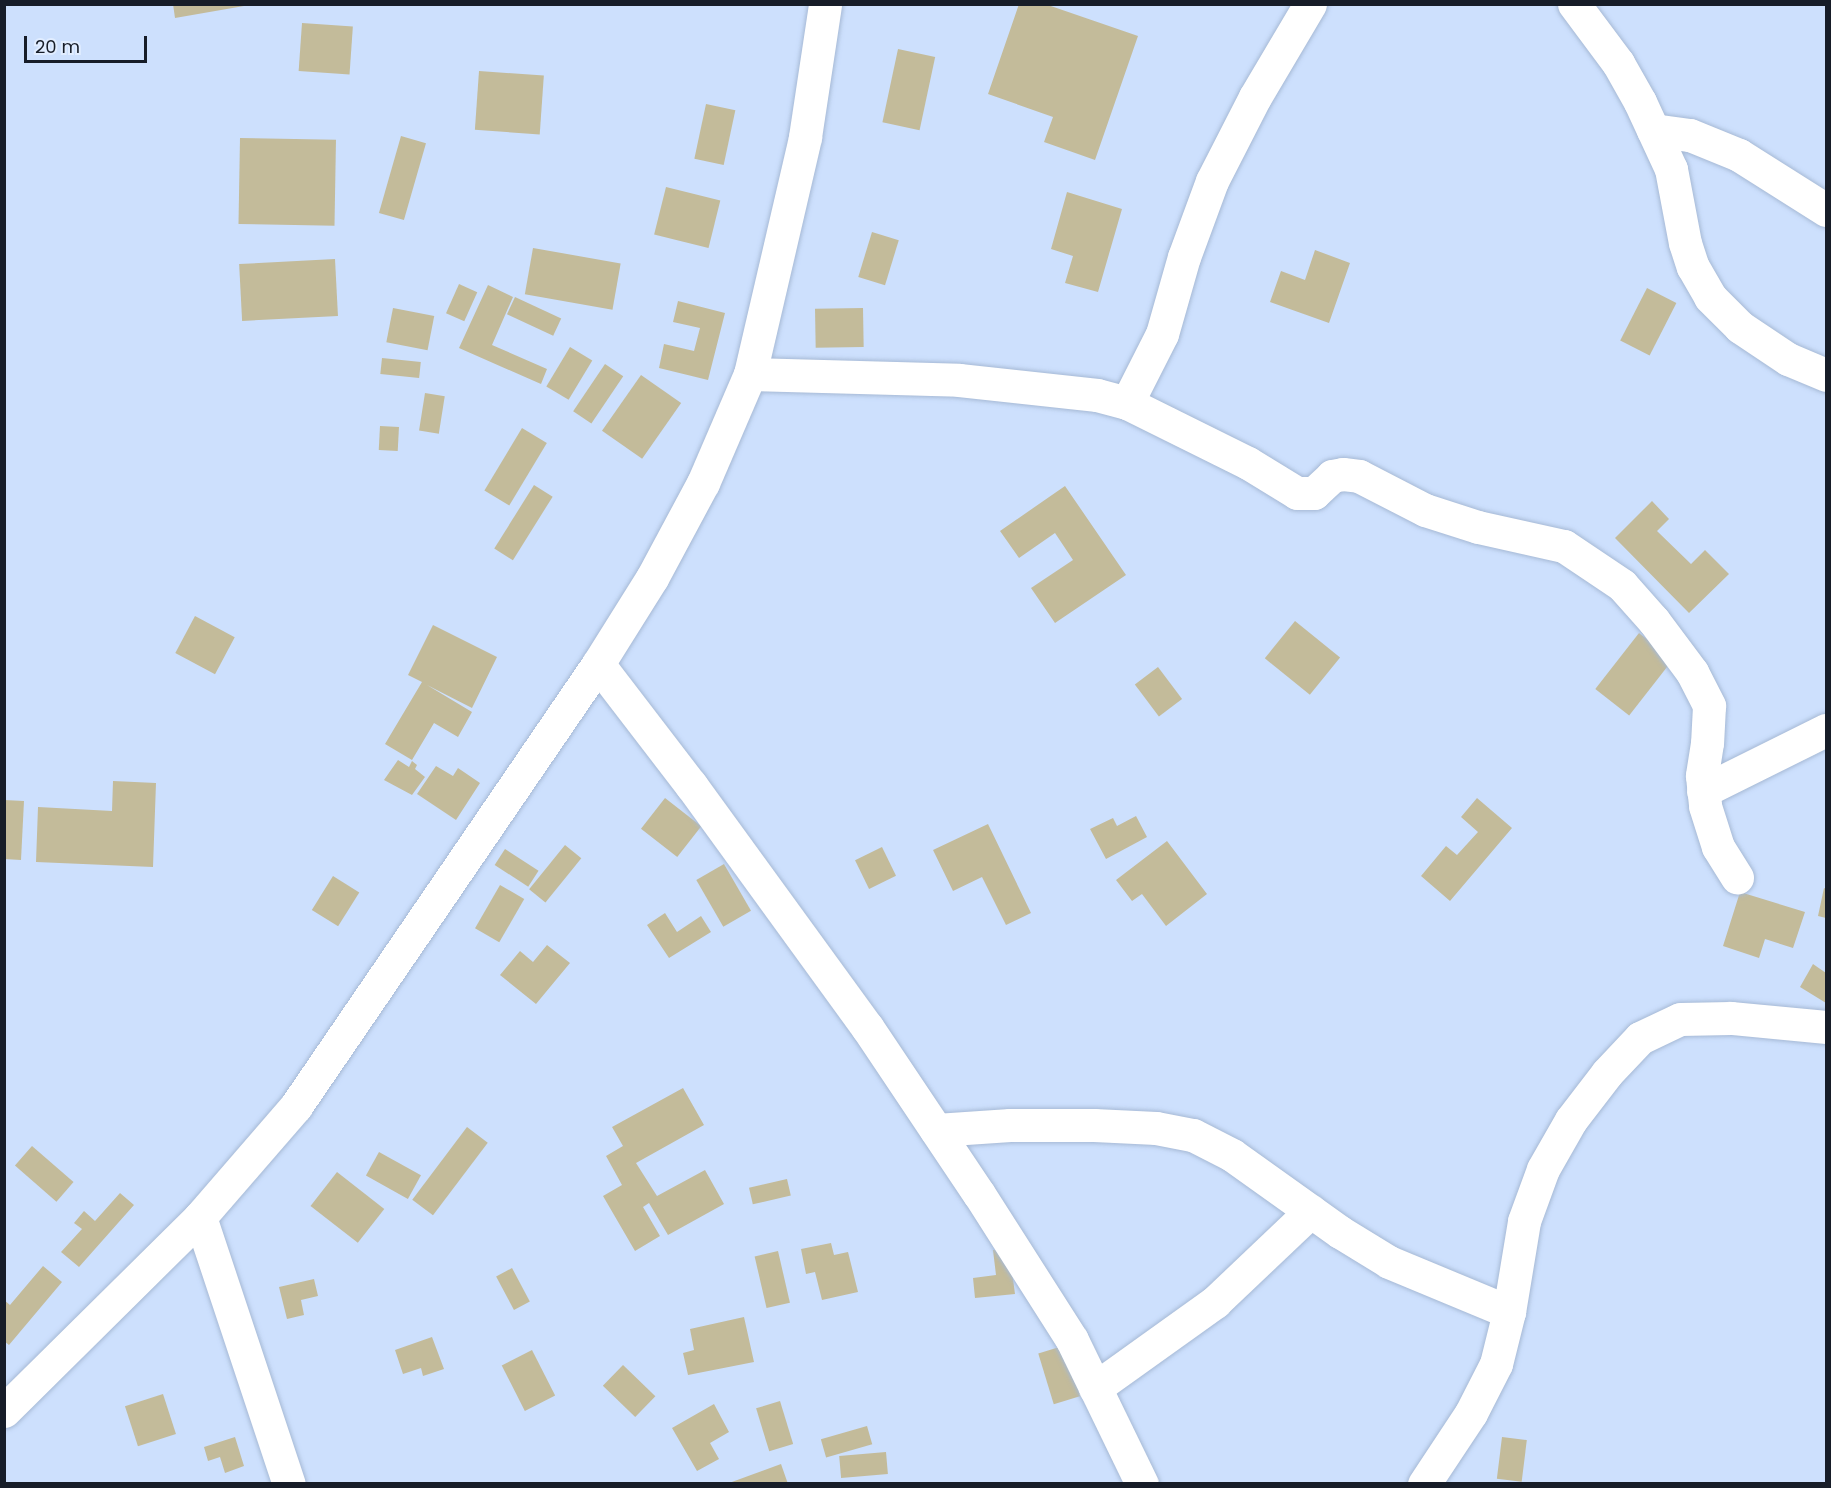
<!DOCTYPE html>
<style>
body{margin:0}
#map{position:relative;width:1831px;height:1488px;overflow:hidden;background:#cde0fd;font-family:Poppins,sans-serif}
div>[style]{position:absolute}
.building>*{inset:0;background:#c3bb9a;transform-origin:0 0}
.roads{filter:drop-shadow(0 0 2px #a6b9d5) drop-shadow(0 0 2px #a6b9d5)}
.street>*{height:33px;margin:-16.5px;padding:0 16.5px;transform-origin:16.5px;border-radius:16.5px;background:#fff}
span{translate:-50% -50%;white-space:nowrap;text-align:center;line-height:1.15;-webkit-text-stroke:6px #e1edff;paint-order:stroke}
.frame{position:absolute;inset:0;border:6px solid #171d28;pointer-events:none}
.scale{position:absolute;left:24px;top:36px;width:123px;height:27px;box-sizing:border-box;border:3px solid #171d28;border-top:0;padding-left:8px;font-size:18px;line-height:21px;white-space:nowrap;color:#171d28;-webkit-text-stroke:4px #e1edff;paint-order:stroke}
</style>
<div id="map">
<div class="building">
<div style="clip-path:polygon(173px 4px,244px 4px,244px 6px,175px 18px)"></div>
<div style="clip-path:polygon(1019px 4px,1045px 4px,1138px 36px,1095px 160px,1044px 142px,1053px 117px,988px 94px)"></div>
<div style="left:302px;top:23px;width:51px;height:48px;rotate:4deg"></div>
<div style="left:898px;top:49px;width:38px;height:75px;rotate:12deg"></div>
<div style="left:479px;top:71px;width:65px;height:59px;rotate:4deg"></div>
<div style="left:706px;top:104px;width:30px;height:56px;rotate:12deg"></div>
<div style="left:401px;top:136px;width:26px;height:80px;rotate:16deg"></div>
<div style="left:240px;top:138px;width:96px;height:86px;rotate:1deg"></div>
<div style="left:666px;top:187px;width:56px;height:49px;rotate:14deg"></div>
<div style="clip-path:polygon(1067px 192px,1122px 209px,1098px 292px,1065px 283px,1073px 256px,1051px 249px)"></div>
<div style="left:872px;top:232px;width:28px;height:47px;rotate:17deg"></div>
<div style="left:533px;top:248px;width:89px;height:47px;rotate:10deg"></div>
<div style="clip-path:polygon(1315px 250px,1350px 263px,1329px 323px,1270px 302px,1281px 271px,1305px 280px)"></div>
<div style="left:335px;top:259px;width:57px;height:96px;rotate:87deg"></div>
<div style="left:459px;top:284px;width:20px;height:32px;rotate:24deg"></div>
<div style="clip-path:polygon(488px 285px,513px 297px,492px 345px,547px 369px,541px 384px,459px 348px)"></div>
<div style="left:1647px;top:288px;width:33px;height:59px;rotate:27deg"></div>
<div style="left:515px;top:297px;width:51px;height:19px;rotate:25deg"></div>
<div style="clip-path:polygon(678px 301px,725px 313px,708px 380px,659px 368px,664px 344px,694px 351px,700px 328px,673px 322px)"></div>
<div style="left:393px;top:308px;width:42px;height:35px;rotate:11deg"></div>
<div style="left:863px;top:308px;width:39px;height:48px;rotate:89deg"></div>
<div style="left:570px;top:347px;width:26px;height:46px;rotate:31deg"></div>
<div style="left:382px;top:358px;width:39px;height:16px;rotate:6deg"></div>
<div style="left:605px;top:364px;width:22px;height:57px;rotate:34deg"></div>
<div style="left:641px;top:375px;width:49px;height:68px;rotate:35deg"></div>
<div style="left:425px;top:393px;width:20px;height:38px;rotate:9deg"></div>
<div style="left:380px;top:426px;width:19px;height:24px;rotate:3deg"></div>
<div style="left:522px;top:428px;width:29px;height:73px;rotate:31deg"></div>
<div style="left:534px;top:485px;width:22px;height:75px;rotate:32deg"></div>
<div style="clip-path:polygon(1065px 486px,1126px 575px,1055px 623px,1031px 588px,1073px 560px,1055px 533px,1019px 558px,1000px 531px)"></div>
<div style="clip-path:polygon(1652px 501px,1669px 519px,1657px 531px,1691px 564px,1705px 550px,1729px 574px,1689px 613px,1615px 538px)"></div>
<div style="left:195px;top:616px;width:45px;height:42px;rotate:28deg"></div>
<div style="left:1295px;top:621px;width:58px;height:48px;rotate:39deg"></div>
<div style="clip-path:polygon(433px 625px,497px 657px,472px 708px,427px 685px,472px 712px,458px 737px,434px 723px,412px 760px,385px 744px,422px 682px,408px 675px)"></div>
<div style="left:1639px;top:633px;width:43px;height:71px;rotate:38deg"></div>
<div style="left:1158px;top:667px;width:40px;height:29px;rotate:53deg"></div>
<div style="clip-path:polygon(398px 760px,409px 767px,412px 761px,417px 765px,415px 769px,425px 777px,412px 795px,384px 780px)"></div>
<div style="clip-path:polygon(436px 766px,453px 776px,458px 768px,480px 783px,456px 820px,417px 794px)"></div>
<div style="clip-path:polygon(113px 781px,156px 783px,153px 867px,36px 862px,38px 807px,112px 811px)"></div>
<div style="left:665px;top:798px;width:46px;height:39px;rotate:38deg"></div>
<div style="clip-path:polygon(1477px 798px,1512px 828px,1450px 901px,1421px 876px,1446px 846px,1457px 855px,1478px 832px,1461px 817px)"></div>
<div style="clip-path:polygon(4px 800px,24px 801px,21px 860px,4px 859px)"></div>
<div style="clip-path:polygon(1136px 816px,1147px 837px,1106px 859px,1090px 829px,1113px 818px,1117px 826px)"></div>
<div style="clip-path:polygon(988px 824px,1031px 913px,1006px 925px,982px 877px,953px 891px,933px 850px)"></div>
<div style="clip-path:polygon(1167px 841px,1207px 894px,1166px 926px,1142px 894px,1132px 901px,1116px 880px)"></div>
<div style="left:565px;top:845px;width:21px;height:57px;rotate:39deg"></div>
<div style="left:882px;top:847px;width:32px;height:30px;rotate:64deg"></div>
<div style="left:505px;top:849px;width:40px;height:19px;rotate:33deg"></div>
<div style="left:724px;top:864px;width:54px;height:32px;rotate:60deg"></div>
<div style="left:333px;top:876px;width:31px;height:40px;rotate:32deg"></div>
<div style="left:500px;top:885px;width:28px;height:50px;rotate:30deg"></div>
<div style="clip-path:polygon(1824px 888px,1826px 889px,1826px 918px,1818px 916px)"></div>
<div style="clip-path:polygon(1740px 892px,1805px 912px,1793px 948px,1765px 939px,1759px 958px,1723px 946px)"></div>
<div style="clip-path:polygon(665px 913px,677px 932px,701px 916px,711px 932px,669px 958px,647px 925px)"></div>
<div style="clip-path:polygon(547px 945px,570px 963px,536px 1004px,500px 975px,520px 951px,533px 962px)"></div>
<div style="clip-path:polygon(1813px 964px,1826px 973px,1826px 1003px,1800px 987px)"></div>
<div style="clip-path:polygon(683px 1088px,704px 1125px,636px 1163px,657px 1196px,705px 1170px,724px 1204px,668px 1235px,649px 1203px,643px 1207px,660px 1236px,635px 1251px,603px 1196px,622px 1185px,606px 1156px,623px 1146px,612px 1127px)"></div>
<div style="left:467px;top:1127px;width:26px;height:91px;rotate:37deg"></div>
<div style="left:32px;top:1146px;width:55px;height:26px;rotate:41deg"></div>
<div style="left:379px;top:1152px;width:48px;height:27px;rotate:29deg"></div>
<div style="left:337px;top:1172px;width:60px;height:43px;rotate:38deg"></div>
<div style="left:787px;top:1179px;width:17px;height:39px;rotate:77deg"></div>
<div style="clip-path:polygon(120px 1193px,134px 1205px,79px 1267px,61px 1252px,82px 1229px,74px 1223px,84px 1211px,95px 1221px)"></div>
<div style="clip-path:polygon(831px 1243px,834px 1255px,848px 1252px,858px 1292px,822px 1300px,815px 1272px,806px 1274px,801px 1249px)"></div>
<div style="clip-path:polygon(1009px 1249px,1015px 1294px,975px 1298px,973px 1278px,996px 1275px,993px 1250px)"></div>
<div style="left:778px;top:1251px;width:53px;height:24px;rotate:77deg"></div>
<div style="clip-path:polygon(43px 1266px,62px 1282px,9px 1345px,4px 1341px,4px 1300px,10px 1305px)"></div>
<div style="left:512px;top:1268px;width:38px;height:18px;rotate:62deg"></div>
<div style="clip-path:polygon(314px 1279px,318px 1296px,301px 1300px,304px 1315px,287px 1319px,279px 1287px)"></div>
<div style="clip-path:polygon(744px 1317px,754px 1362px,688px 1375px,683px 1353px,694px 1350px,690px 1329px)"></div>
<div style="clip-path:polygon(432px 1337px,444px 1369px,423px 1376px,421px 1368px,403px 1374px,395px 1350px)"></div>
<div style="left:1066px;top:1345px;width:53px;height:29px;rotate:73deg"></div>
<div style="left:532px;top:1350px;width:51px;height:34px;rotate:63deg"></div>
<div style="left:623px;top:1365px;width:45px;height:29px;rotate:44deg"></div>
<div style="left:163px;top:1394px;width:42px;height:40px;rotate:72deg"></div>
<div style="left:780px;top:1401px;width:45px;height:25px;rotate:73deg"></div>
<div style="clip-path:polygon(714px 1404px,729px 1432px,710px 1443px,719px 1459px,697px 1471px,672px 1428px)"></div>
<div style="left:867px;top:1426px;width:19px;height:48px;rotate:74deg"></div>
<div style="clip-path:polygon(235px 1437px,244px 1466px,225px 1473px,220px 1457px,208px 1461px,204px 1447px)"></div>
<div style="left:1502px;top:1437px;width:25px;height:42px;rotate:7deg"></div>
<div style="left:886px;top:1452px;width:22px;height:47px;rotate:85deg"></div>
<div style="clip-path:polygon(781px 1464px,788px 1484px,729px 1484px,729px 1483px)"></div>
</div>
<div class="roads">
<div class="street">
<div style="left:1574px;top:4px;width:74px;rotate:53.3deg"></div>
<div style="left:1618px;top:63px;width:45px;rotate:60.6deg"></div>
<div style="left:1640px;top:102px;width:74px;rotate:65.2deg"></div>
<div style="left:1671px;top:169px;width:75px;rotate:79.3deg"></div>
<div style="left:1685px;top:243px;width:25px;rotate:72deg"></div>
<div style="left:1693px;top:267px;width:34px;rotate:60deg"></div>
<div style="left:1710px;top:297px;width:42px;rotate:45deg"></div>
<div style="left:1740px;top:327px;width:58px;rotate:33.7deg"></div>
<div style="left:1788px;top:359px;width:41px;rotate:22.8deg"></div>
<div style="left:1653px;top:130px;width:37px;rotate:8deg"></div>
<div style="left:1690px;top:135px;width:53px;rotate:22.2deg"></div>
<div style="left:1739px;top:155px;width:103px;rotate:32.3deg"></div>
<div style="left:750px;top:374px;width:209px;rotate:1.6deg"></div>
<div style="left:959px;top:380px;width:139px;rotate:6.2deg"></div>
<div style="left:1097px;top:395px;width:31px;rotate:15deg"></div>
<div style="left:1127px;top:403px;width:135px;rotate:26.4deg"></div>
<div style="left:1248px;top:463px;width:57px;rotate:31.5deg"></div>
<div style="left:1297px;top:493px;width:17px"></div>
<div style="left:1314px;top:493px;width:25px;rotate:-43deg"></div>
<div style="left:1332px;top:476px;width:11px;rotate:-10deg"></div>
<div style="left:1343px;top:474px;width:16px;rotate:7deg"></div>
<div style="left:1359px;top:476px;width:74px;rotate:27.3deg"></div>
<div style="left:1425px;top:510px;width:56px;rotate:17.8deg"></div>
<div style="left:1478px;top:527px;width:88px;rotate:12.5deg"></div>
<div style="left:1564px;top:546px;width:70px;rotate:33.9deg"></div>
<div style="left:1622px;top:585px;width:48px;rotate:48.4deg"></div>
<div style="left:1654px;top:621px;width:64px;rotate:53.3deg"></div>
<div style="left:1692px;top:672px;width:38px;rotate:63deg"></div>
<div style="left:1709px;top:706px;width:37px;rotate:93deg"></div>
<div style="left:1707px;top:743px;width:33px;rotate:99deg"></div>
<div style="left:1702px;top:776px;width:30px;rotate:84deg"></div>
<div style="left:1705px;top:806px;width:43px;rotate:72.4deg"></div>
<div style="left:1718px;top:847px;width:36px;rotate:58deg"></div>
<div style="left:1127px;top:403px;width:77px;rotate:-63.1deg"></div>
<div style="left:1162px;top:334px;width:80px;rotate:-74.1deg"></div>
<div style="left:1184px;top:257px;width:81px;rotate:-69.8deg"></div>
<div style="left:1212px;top:181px;width:94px;rotate:-62.9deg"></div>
<div style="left:1255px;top:97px;width:108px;rotate:-59.4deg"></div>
<div style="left:598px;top:664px;width:153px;rotate:52.5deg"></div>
<div style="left:691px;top:785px;width:299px;rotate:54deg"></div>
<div style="left:867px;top:1027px;width:201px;rotate:56.2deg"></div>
<div style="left:979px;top:1194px;width:173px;rotate:57.5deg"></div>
<div style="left:1072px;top:1340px;width:160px;rotate:64.1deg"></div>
<div style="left:1703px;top:791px;width:137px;rotate:-26.4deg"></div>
<div style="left:936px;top:1130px;width:74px;rotate:-3.9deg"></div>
<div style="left:1010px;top:1125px;width:84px"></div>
<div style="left:1094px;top:1125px;width:62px;rotate:2.8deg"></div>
<div style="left:1156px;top:1128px;width:38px;rotate:11deg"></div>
<div style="left:1193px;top:1135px;width:44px;rotate:27.1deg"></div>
<div style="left:1232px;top:1155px;width:133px;rotate:35.5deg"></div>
<div style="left:1340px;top:1232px;width:57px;rotate:31.5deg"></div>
<div style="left:1389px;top:1262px;width:130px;rotate:22.6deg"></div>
<div style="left:200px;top:1217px;width:281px;rotate:71.6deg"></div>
<div style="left:1095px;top:1388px;width:148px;rotate:-35.6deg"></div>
<div style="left:1215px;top:1302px;width:132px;rotate:-43.5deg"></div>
<div style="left:4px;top:1411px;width:276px;rotate:-44.7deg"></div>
<div style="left:200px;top:1217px;width:147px;rotate:-49.1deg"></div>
<div style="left:296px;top:1106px;width:535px;rotate:-55.66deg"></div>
<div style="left:598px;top:664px;width:102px;rotate:-57.9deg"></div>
<div style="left:652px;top:578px;width:108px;rotate:-61.8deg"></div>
<div style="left:703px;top:483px;width:119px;rotate:-66.7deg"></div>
<div style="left:750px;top:374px;width:243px;rotate:-76.9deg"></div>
<div style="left:805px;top:137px;width:134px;rotate:-81.4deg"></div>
<div style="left:1424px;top:1484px;width:85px;rotate:-56.5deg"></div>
<div style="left:1471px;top:1413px;width:55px;rotate:-63deg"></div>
<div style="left:1496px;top:1364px;width:54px;rotate:-76deg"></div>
<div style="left:1509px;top:1312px;width:92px;rotate:-80.6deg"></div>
<div style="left:1524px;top:1221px;width:55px;rotate:-69.9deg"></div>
<div style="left:1543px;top:1169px;width:56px;rotate:-60.3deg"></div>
<div style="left:1571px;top:1120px;width:59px;rotate:-52.5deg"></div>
<div style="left:1607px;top:1073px;width:48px;rotate:-46.7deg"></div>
<div style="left:1640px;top:1038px;width:44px;rotate:-25.4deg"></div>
<div style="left:1680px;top:1019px;width:51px;rotate:-1.1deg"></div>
<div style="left:1731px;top:1018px;width:95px;rotate:5.4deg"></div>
</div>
</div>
<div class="frame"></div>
<div class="scale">20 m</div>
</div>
